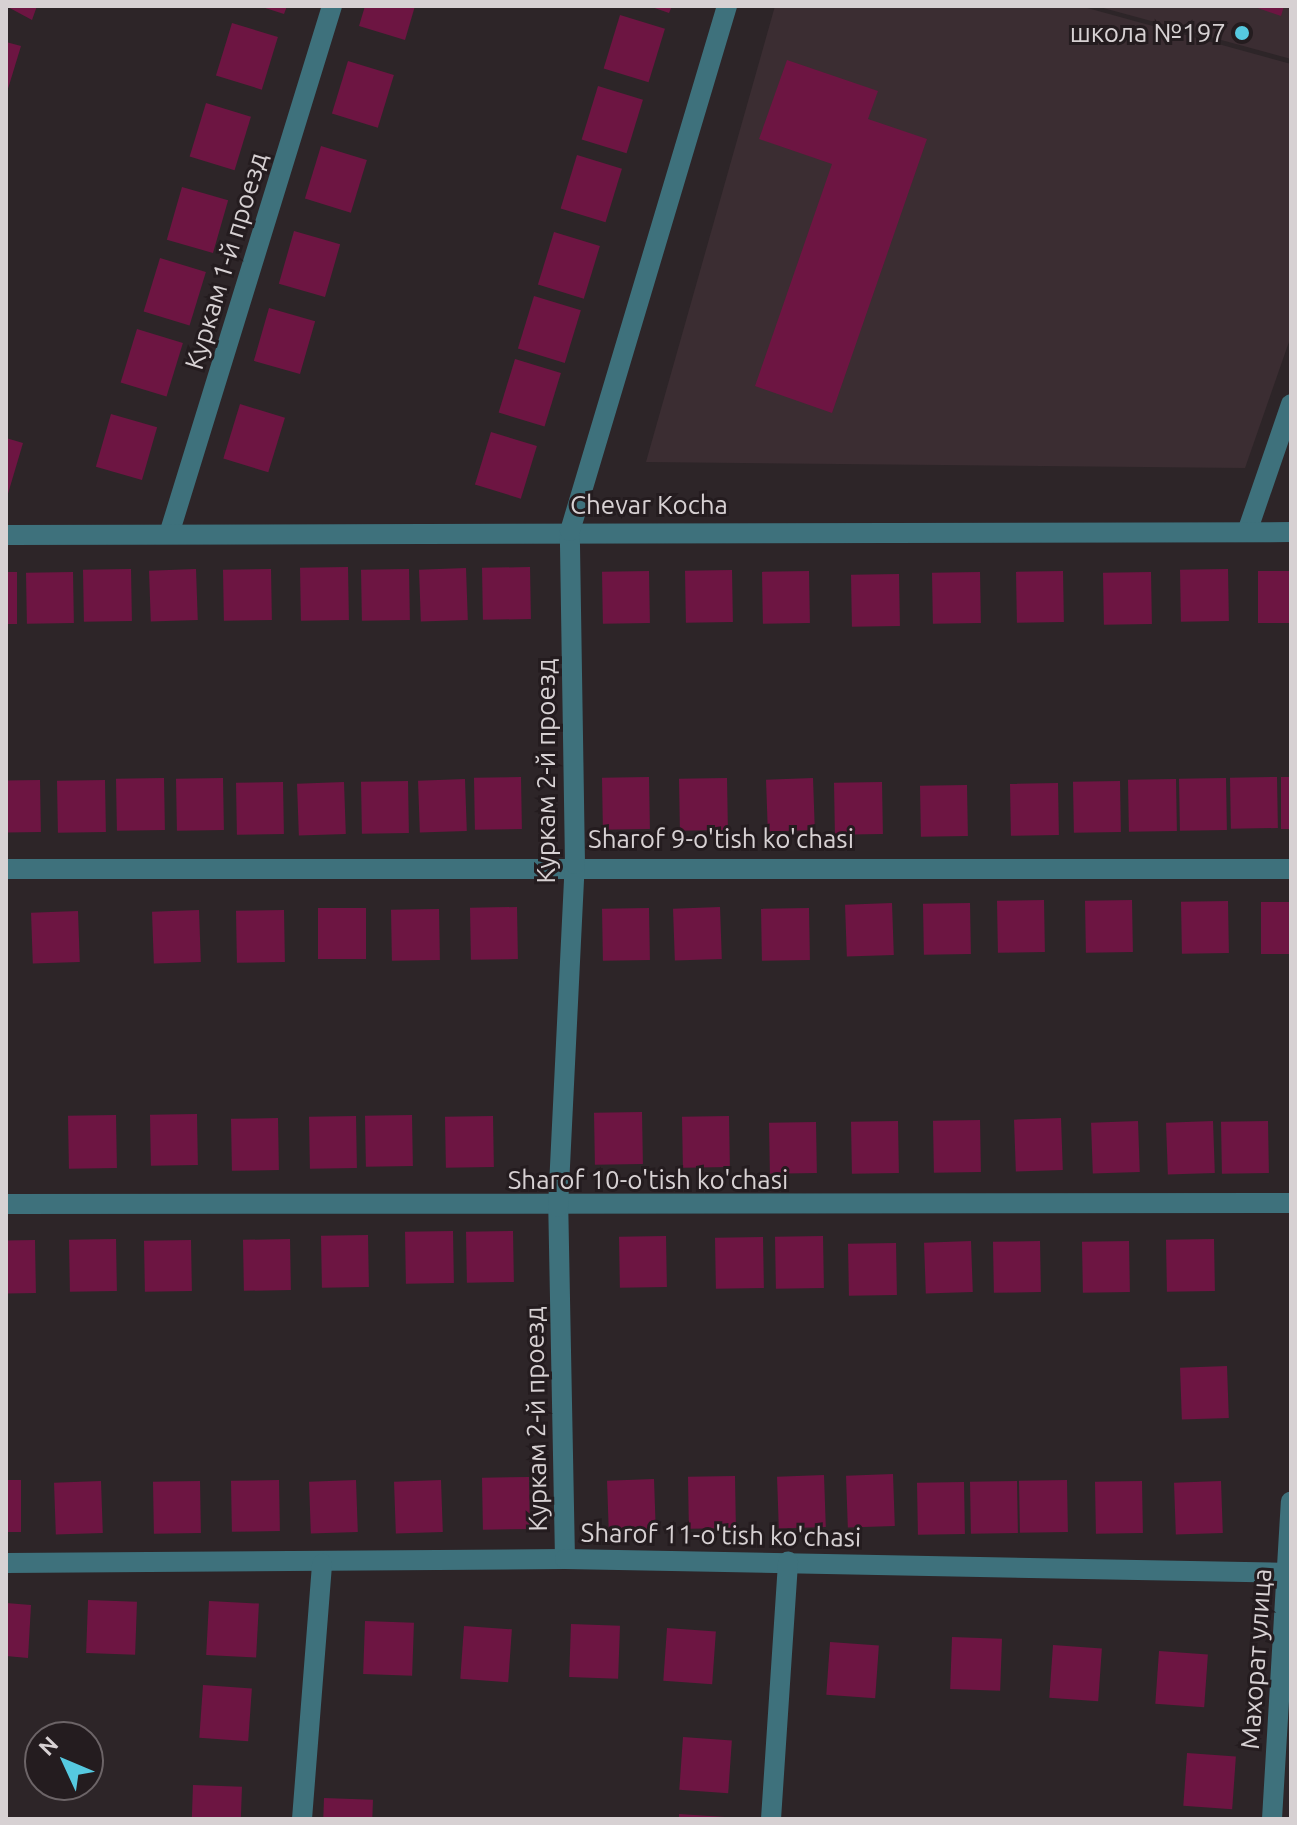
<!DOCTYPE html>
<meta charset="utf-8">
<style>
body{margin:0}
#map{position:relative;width:1297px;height:1825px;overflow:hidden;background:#2d2528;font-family:Ubuntu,sans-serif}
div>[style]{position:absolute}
.built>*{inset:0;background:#3b2d32}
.building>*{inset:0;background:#6d1542;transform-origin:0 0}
.minor>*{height:20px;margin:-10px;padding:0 10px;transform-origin:10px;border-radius:10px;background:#3e717c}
.dots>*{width:22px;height:22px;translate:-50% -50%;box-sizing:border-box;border:4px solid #241c1f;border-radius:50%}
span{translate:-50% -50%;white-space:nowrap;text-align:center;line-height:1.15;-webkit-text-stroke:6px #241c1f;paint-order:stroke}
.poi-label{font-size:26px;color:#d7d1d3}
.right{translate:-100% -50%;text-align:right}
.street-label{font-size:26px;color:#d7d1d3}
.frame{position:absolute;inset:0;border:8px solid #d7d1d3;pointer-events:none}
.north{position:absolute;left:24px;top:1721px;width:80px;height:80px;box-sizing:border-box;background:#241c1f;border:2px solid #6c6467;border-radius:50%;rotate:314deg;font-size:22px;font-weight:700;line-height:32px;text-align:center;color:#d7d1d3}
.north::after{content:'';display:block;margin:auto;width:28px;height:36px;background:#56c9e0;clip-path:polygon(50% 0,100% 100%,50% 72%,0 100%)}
</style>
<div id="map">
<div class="built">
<div style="clip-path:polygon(775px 6px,1080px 6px,1291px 64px,1291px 336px,1245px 468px,646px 462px)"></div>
<div style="clip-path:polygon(1096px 6px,1291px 6px,1291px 59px)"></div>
</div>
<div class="building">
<div style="clip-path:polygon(6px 6px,37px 6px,32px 20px)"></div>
<div style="clip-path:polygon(259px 6px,287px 6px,284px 14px)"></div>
<div style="clip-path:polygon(365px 6px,415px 6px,405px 40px,359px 26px)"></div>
<div style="clip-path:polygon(649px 6px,672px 6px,669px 13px)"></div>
<div style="clip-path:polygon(1252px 6px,1284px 6px,1281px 16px)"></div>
<div style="left:620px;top:15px;width:47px;height:56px;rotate:17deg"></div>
<div style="left:232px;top:23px;width:48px;height:55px;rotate:17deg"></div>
<div style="clip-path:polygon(6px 42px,21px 46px,7px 92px,6px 92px)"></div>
<div style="clip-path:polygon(787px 60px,878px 91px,868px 119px,927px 139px,832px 413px,755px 386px,832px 164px,759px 139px)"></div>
<div style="left:348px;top:61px;width:48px;height:55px;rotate:17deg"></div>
<div style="left:598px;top:86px;width:47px;height:56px;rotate:17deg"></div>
<div style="left:206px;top:103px;width:47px;height:56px;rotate:17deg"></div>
<div style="left:321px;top:146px;width:48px;height:55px;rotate:17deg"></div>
<div style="left:577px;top:155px;width:47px;height:56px;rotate:17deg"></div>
<div style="left:182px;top:187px;width:48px;height:55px;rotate:16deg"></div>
<div style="left:294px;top:231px;width:48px;height:55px;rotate:16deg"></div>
<div style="left:554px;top:232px;width:48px;height:55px;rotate:17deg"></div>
<div style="left:160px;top:258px;width:48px;height:56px;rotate:17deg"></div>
<div style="left:534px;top:296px;width:49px;height:55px;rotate:17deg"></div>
<div style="left:269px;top:308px;width:48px;height:55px;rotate:16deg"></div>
<div style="left:137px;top:329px;width:48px;height:56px;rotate:17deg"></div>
<div style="left:515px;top:359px;width:48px;height:56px;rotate:17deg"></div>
<div style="left:240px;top:404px;width:47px;height:57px;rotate:17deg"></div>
<div style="left:111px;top:414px;width:48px;height:55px;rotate:16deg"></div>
<div style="left:491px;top:432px;width:48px;height:55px;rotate:17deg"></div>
<div style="clip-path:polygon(6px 438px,23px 443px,7px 497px,6px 497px)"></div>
<div style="left:348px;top:567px;width:53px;height:48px;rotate:89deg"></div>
<div style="left:530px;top:567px;width:52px;height:48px;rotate:89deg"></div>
<div style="left:466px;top:568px;width:52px;height:47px;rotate:88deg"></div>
<div style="left:131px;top:569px;width:52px;height:48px;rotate:89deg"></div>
<div style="left:196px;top:569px;width:51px;height:47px;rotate:88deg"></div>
<div style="left:271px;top:569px;width:51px;height:48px;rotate:89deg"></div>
<div style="left:409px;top:569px;width:51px;height:48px;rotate:89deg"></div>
<div style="left:1228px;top:569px;width:52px;height:48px;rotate:89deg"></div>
<div style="left:732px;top:570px;width:52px;height:47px;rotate:89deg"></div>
<div style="left:649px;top:571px;width:52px;height:47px;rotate:89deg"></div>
<div style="left:809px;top:571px;width:52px;height:47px;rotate:89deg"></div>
<div style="left:1063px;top:571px;width:51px;height:47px;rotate:89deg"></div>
<div style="left:1291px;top:571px;width:52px;height:33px;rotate:90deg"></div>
<div style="left:6px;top:572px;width:11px;height:52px"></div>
<div style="left:73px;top:572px;width:51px;height:47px;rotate:89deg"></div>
<div style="left:980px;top:572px;width:51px;height:48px;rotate:89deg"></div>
<div style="left:1151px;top:572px;width:52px;height:48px;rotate:89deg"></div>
<div style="left:899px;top:574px;width:52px;height:48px;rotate:89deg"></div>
<div style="left:521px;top:777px;width:52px;height:47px;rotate:89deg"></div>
<div style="left:649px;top:777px;width:52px;height:47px;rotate:89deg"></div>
<div style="left:1277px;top:777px;width:51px;height:47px;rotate:89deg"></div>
<div style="left:1291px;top:777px;width:52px;height:10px;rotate:90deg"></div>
<div style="left:164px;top:778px;width:52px;height:48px;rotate:89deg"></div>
<div style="left:223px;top:778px;width:52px;height:47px;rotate:89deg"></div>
<div style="left:727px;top:778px;width:52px;height:48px;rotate:89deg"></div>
<div style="left:813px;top:778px;width:52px;height:47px;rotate:88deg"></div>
<div style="left:1226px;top:778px;width:52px;height:47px;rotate:89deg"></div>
<div style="left:465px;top:779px;width:52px;height:47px;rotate:88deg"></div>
<div style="left:1176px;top:779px;width:52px;height:48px;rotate:89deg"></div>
<div style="left:40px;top:780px;width:52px;height:34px;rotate:89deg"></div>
<div style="left:105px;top:780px;width:52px;height:48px;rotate:89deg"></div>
<div style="left:408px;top:781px;width:52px;height:47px;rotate:89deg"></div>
<div style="left:1120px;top:781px;width:51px;height:47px;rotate:89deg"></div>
<div style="left:283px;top:782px;width:52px;height:47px;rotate:89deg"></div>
<div style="left:344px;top:782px;width:52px;height:47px;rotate:88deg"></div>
<div style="left:882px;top:782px;width:52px;height:48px;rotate:89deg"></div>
<div style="left:1058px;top:783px;width:52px;height:48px;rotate:89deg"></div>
<div style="left:967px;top:785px;width:51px;height:47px;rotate:89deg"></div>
<div style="left:1044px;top:900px;width:52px;height:47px;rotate:89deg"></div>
<div style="left:1132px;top:900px;width:52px;height:47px;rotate:89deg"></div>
<div style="left:1228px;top:901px;width:52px;height:47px;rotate:89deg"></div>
<div style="left:1291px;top:902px;width:52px;height:30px;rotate:90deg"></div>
<div style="left:892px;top:903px;width:52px;height:47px;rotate:88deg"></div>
<div style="left:970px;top:903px;width:51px;height:47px;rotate:89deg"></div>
<div style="left:517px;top:907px;width:52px;height:47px;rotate:89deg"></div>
<div style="left:720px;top:907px;width:52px;height:47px;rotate:88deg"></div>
<div style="left:366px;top:908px;width:51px;height:48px;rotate:90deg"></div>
<div style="left:649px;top:908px;width:52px;height:47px;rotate:89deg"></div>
<div style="left:809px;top:908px;width:52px;height:48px;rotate:89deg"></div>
<div style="left:439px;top:909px;width:51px;height:48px;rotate:89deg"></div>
<div style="left:199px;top:910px;width:52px;height:47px;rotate:88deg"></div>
<div style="left:284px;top:910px;width:52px;height:48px;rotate:89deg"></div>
<div style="left:78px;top:911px;width:51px;height:47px;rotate:88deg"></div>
<div style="left:642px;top:1112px;width:52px;height:48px;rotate:89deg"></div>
<div style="left:197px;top:1114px;width:51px;height:47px;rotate:89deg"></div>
<div style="left:116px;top:1115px;width:53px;height:48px;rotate:89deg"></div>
<div style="left:412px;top:1115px;width:51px;height:47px;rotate:89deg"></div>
<div style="left:356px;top:1116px;width:52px;height:47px;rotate:89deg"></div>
<div style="left:493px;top:1116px;width:51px;height:48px;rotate:89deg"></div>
<div style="left:729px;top:1116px;width:51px;height:47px;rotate:89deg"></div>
<div style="left:278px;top:1118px;width:52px;height:47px;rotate:89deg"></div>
<div style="left:1061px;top:1118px;width:52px;height:47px;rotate:88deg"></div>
<div style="left:980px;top:1120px;width:52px;height:47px;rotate:89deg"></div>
<div style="left:898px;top:1121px;width:52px;height:47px;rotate:89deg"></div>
<div style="left:1138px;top:1121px;width:51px;height:47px;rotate:88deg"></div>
<div style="left:1213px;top:1121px;width:52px;height:47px;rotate:88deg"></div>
<div style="left:1268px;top:1121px;width:52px;height:47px;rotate:89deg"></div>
<div style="left:816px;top:1122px;width:51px;height:47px;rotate:89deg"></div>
<div style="left:453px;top:1231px;width:52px;height:48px;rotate:89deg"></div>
<div style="left:513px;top:1231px;width:51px;height:47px;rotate:89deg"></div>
<div style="left:368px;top:1235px;width:52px;height:47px;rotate:89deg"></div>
<div style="left:666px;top:1236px;width:51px;height:47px;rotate:89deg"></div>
<div style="left:823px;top:1236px;width:52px;height:48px;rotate:89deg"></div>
<div style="left:763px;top:1237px;width:51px;height:48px;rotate:89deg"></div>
<div style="left:116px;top:1239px;width:52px;height:47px;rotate:89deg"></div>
<div style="left:290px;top:1239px;width:51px;height:47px;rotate:89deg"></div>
<div style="left:1214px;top:1239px;width:52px;height:48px;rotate:89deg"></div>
<div style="left:35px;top:1240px;width:53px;height:29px;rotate:89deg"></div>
<div style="left:191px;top:1240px;width:51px;height:47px;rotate:89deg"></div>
<div style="left:971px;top:1241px;width:51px;height:47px;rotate:88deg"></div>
<div style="left:1040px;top:1241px;width:51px;height:47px;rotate:89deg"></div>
<div style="left:1129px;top:1241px;width:51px;height:47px;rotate:89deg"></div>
<div style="left:896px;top:1243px;width:52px;height:48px;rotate:89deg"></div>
<div style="left:1227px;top:1366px;width:52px;height:47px;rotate:88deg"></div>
<div style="left:893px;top:1474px;width:52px;height:47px;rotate:88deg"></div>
<div style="left:824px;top:1475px;width:52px;height:47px;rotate:88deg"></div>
<div style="left:735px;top:1476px;width:52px;height:47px;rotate:89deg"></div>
<div style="left:529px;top:1477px;width:52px;height:47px;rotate:89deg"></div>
<div style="left:654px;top:1479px;width:52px;height:47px;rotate:88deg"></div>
<div style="left:6px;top:1480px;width:15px;height:52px"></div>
<div style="left:279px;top:1480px;width:51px;height:48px;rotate:89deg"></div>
<div style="left:356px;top:1480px;width:52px;height:47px;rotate:88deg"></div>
<div style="left:441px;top:1480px;width:52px;height:47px;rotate:88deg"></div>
<div style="left:1067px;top:1480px;width:52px;height:48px;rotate:89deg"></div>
<div style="left:101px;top:1481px;width:52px;height:47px;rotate:88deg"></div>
<div style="left:200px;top:1481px;width:52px;height:47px;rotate:89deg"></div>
<div style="left:1017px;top:1481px;width:52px;height:47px;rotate:89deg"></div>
<div style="left:1142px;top:1481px;width:52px;height:47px;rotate:89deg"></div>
<div style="left:1221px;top:1481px;width:52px;height:47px;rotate:88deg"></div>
<div style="left:964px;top:1482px;width:52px;height:47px;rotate:89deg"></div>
<div style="left:88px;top:1600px;width:49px;height:53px;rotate:2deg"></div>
<div style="left:209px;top:1601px;width:50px;height:54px;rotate:3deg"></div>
<div style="clip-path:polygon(6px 1603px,31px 1605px,28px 1658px,6px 1656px)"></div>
<div style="left:365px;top:1621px;width:49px;height:53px;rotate:2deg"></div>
<div style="left:571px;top:1624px;width:49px;height:53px;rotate:2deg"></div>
<div style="left:464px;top:1626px;width:48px;height:53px;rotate:4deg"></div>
<div style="left:667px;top:1628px;width:49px;height:53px;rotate:4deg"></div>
<div style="left:952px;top:1637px;width:50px;height:52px;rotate:2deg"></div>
<div style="left:830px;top:1642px;width:49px;height:53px;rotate:4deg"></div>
<div style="left:1053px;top:1645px;width:49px;height:53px;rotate:4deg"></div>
<div style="left:1159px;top:1651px;width:49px;height:53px;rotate:4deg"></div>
<div style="left:203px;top:1685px;width:49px;height:53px;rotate:4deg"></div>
<div style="left:683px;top:1737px;width:49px;height:53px;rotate:4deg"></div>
<div style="left:1187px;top:1753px;width:49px;height:53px;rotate:4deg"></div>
<div style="left:193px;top:1785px;width:49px;height:34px;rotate:2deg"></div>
<div style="left:324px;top:1798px;width:49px;height:21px;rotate:2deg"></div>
<div style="clip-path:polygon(679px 1814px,725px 1817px,725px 1819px,679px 1819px)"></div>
</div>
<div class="minor">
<div style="left:170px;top:531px;width:549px;rotate:-72.85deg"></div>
<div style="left:1247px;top:532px;width:135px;rotate:-71deg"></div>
<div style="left:6px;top:535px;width:1285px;rotate:-0.13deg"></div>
<div style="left:6px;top:869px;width:1285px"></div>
<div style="left:6px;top:1204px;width:1285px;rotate:-0.04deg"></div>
<div style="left:565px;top:1559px;width:352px;rotate:-91.1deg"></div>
<div style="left:558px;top:1207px;width:343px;rotate:-87.2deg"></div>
<div style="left:575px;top:864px;width:333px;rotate:-90.9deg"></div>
<div style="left:570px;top:531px;width:548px;rotate:-73.35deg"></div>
<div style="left:6px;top:1563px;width:559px;rotate:-0.41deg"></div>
<div style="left:565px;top:1559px;width:726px;rotate:1.1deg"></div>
<div style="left:302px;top:1819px;width:256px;rotate:-85.5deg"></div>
<div style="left:771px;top:1819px;width:258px;rotate:-86.2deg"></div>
<div style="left:1272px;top:1819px;width:318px;rotate:-86.6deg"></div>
</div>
<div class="dots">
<div style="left:1242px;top:33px;background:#56c9e0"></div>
</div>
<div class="poi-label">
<span class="right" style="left:1226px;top:33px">школа №197</span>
</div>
<div class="street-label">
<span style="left:226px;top:261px;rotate:-73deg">Куркам 1-й проезд</span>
<span style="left:649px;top:505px">Chevar Kocha</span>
<span style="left:546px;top:771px;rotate:-90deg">Куркам 2-й проезд</span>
<span style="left:721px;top:839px">Sharof 9-o'tish ko'chasi</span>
<span style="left:648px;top:1180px">Sharof 10-o'tish ko'chasi</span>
<span style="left:536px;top:1419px;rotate:-91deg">Куркам 2-й проезд</span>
<span style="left:721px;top:1535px;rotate:1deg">Sharof 11-o'tish ko'chasi</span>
<span style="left:1256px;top:1659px;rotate:-86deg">Махорат улица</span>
</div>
<div class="frame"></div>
<div class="north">N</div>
</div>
